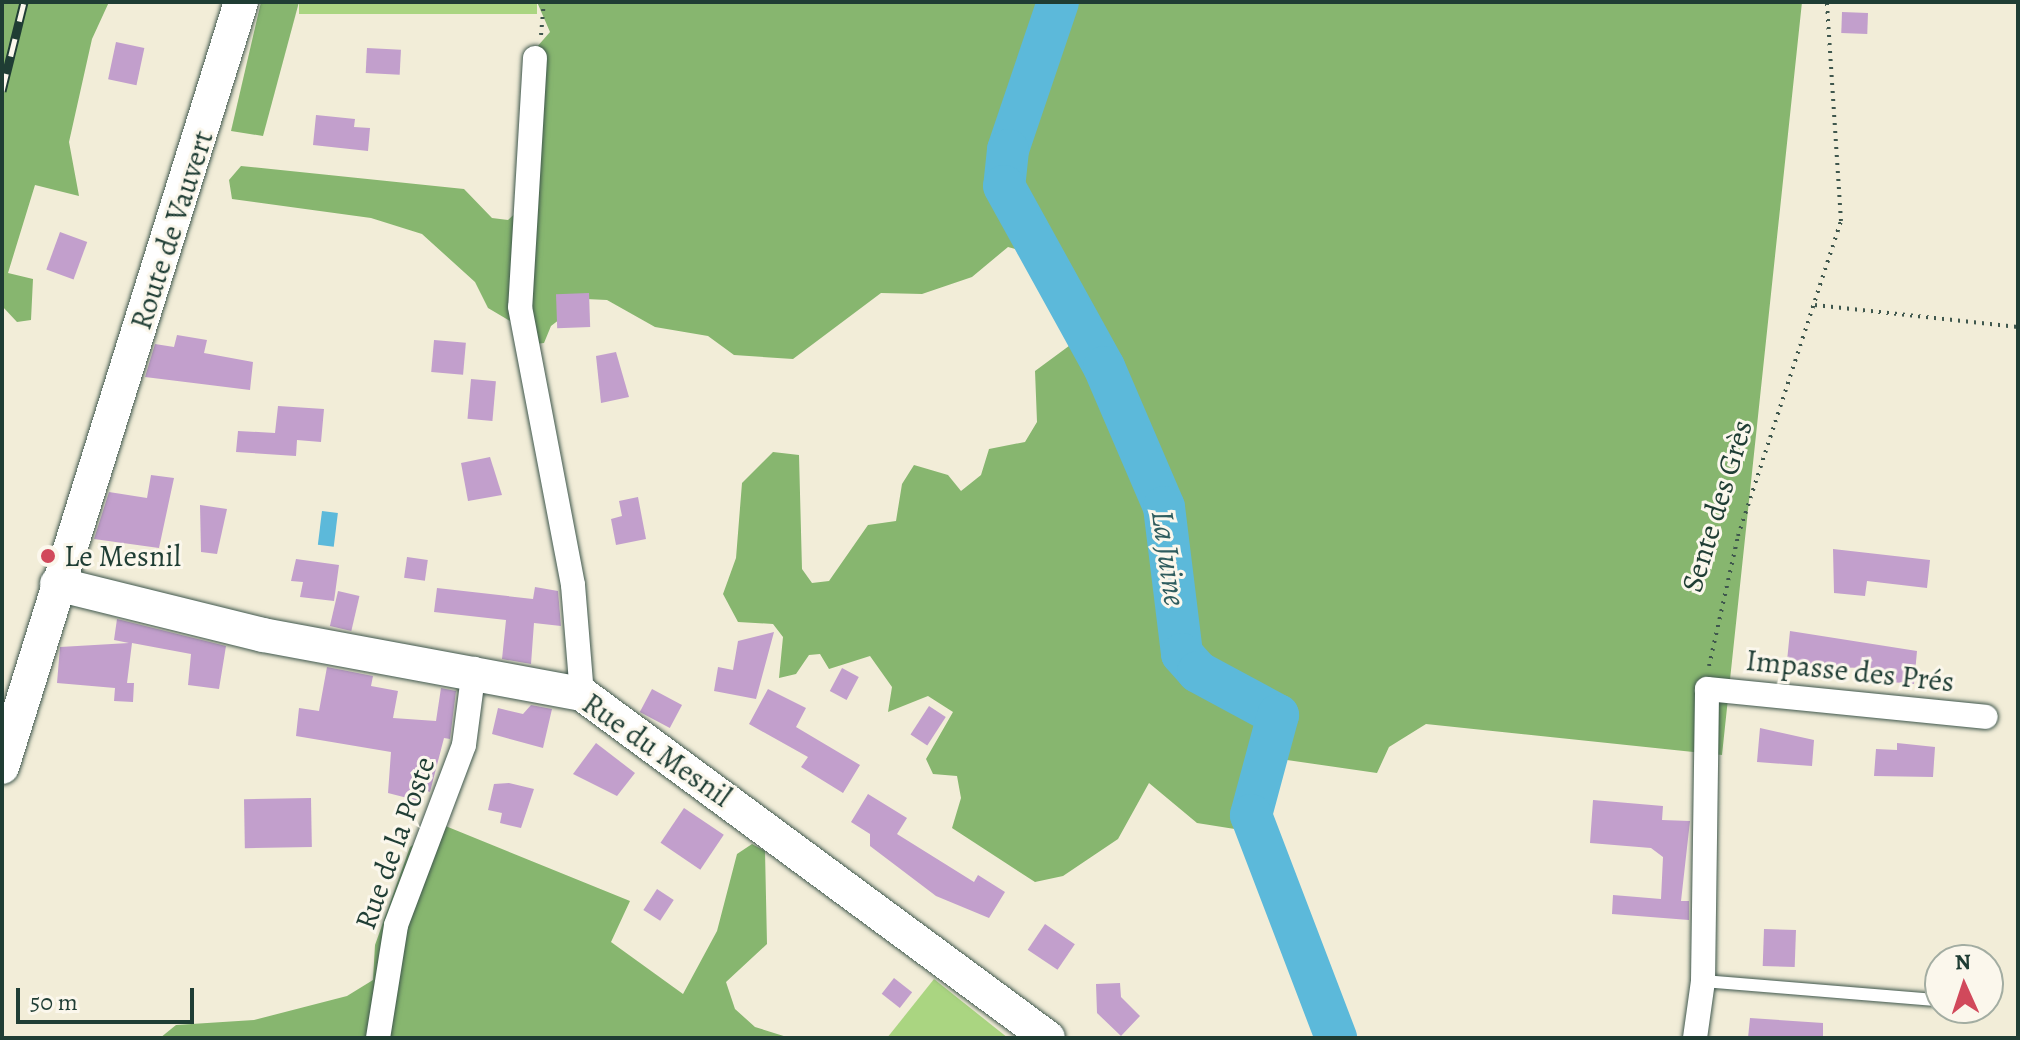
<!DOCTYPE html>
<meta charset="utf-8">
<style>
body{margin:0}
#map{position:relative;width:2020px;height:1040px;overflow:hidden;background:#f2edd8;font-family:Alegreya,serif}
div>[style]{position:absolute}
.green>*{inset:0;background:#aad581;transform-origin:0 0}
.forest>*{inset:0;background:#87b66f}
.water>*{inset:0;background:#5cb9da;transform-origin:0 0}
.river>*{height:42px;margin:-21px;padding:0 21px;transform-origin:21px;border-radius:21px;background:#5cb9da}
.building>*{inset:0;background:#c29fcc;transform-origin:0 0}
.path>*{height:4px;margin-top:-2px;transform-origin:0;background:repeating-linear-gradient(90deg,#3f574d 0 2px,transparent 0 8px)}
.roads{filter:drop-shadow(0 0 2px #3f574d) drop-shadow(0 0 2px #3f574d)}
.lane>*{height:12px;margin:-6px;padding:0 6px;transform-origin:6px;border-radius:6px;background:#fff}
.street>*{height:24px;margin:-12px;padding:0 12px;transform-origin:12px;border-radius:12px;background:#fff}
.secondary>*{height:34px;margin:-17px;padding:0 17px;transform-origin:17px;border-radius:17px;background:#fff}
.rail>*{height:9px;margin-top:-4.5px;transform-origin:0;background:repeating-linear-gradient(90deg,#fbf7ec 0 18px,#1f3d34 0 36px);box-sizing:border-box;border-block:2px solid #1f3d34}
.dots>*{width:22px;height:22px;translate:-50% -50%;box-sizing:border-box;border:4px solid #fbf7ec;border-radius:50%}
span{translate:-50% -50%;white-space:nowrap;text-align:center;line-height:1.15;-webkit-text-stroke:6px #fbf7ec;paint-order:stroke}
.street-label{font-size:30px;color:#1f3d34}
.poi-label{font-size:30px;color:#1f3d34}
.left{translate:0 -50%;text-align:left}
.water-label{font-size:32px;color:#2e5c5e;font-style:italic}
.frame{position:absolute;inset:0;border:4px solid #1f3d34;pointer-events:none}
.north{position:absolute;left:1924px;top:944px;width:80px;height:80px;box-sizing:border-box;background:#fbf7ec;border:2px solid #a3ada2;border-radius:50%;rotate:357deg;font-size:22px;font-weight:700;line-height:32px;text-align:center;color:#1f3d34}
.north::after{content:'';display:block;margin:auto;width:28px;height:36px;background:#d1495b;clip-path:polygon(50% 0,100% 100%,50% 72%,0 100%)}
.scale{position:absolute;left:16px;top:988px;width:178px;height:36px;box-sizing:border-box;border:4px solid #1f3d34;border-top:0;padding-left:10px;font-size:24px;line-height:28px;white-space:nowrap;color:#1f3d34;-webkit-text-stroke:6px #fbf7ec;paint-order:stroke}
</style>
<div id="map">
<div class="green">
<div style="left:299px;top:2px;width:238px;height:12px"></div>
<div style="clip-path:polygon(934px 979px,1008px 1038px,887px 1038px)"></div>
</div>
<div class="forest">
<div style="clip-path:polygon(2px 2px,109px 2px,92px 39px,69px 142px,79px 196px,35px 185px,8px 273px,33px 279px,31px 320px,17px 322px,2px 306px)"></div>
<div style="clip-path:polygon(261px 2px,299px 2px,263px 136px,231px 131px)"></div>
<div style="clip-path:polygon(537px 2px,1802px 2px,1722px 755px,1426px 724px,1389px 747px,1377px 773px,1280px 759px,1267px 814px,1241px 830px,1197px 823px,1149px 783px,1118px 839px,1063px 876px,1035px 882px,952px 828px,961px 798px,957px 776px,933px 774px,926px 759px,953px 712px,928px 696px,888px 712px,892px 687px,870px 656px,829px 669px,820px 654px,809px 655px,796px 674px,779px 678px,783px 637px,773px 624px,738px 622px,723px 594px,736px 558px,742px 483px,773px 452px,799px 455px,802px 569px,812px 583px,829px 581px,868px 525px,896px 521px,902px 484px,914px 465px,948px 475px,961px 491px,981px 475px,989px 449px,1025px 442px,1037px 422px,1035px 371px,1092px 329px,1085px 291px,1054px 260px,1008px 247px,972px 277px,922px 294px,881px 293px,793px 359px,734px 355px,708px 336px,655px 327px,607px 300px,586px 299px,551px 326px,544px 343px,527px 345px,517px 325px,488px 308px,475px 282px,422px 234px,371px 218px,232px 199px,229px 180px,241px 166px,464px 189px,492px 218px,508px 220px,523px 206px,536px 48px,550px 32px)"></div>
<div style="clip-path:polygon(443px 825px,630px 901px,611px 942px,683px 994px,717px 931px,737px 854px,752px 844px,765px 851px,767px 944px,726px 982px,735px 1009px,755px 1027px,790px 1038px,160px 1038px,176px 1025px,254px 1020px,347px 996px,373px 980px,375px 945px,410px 847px)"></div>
</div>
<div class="water">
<div style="left:322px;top:511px;width:16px;height:34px;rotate:7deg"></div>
</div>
<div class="river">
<div style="left:1058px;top:2px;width:156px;rotate:108.7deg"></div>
<div style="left:1008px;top:150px;width:36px;rotate:96deg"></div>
<div style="left:1004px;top:186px;width:207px;rotate:61.1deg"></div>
<div style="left:1104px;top:367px;width:152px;rotate:66.8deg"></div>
<div style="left:1164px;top:507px;width:148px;rotate:83deg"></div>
<div style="left:1182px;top:654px;width:24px;rotate:48deg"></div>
<div style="left:1198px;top:672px;width:91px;rotate:28.3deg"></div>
<div style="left:1278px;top:715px;width:104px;rotate:105.1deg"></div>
<div style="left:1251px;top:815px;width:239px;rotate:69.1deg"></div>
</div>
<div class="building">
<div style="left:1842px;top:12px;width:26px;height:21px;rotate:2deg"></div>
<div style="left:116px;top:42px;width:29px;height:38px;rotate:12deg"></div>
<div style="left:367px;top:48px;width:34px;height:25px;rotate:3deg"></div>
<div style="clip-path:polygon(316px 115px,355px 119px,354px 127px,370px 128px,368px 151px,313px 145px)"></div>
<div style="left:60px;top:232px;width:29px;height:40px;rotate:20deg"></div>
<div style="left:589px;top:293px;width:34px;height:33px;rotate:88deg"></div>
<div style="clip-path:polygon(177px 335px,207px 340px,204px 353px,253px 362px,250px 390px,145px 377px,155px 344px,174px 347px)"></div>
<div style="left:434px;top:340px;width:32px;height:32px;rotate:5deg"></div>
<div style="clip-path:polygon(616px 352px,629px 397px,601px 403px,596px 356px)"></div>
<div style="left:471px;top:379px;width:25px;height:40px;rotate:5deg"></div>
<div style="clip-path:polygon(278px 406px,324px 409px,321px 442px,297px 440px,296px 456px,236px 452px,238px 431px,275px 433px)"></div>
<div style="clip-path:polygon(490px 457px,502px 495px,468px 501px,461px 463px)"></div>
<div style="clip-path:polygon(151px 475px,174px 478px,159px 548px,94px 539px,109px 492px,147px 498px)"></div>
<div style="clip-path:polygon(638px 497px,646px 539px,616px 545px,611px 519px,622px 516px,619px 501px)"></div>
<div style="clip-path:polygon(200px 505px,227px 509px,217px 554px,201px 552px)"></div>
<div style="clip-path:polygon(1833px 549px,1930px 560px,1927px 588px,1867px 581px,1865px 596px,1834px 593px)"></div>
<div style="left:407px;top:557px;width:21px;height:21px;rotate:8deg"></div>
<div style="clip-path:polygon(296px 559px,339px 565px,334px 601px,300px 597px,303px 582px,291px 581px)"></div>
<div style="clip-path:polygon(535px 587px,558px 591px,561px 626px,534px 623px,531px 664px,502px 659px,506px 620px,434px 612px,437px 588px,533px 599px)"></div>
<div style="left:338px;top:591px;width:22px;height:36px;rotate:13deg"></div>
<div style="clip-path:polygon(117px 619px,226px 646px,219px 689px,188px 685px,191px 654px,132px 643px,127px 683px,134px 683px,133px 702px,114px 701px,115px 688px,57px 683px,60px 647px,129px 643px,114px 640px)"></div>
<div style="clip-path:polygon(1790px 631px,1917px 651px,1914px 684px,1891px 682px,1878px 668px,1796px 667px,1787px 661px)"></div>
<div style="clip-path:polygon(774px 632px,756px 699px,714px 691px,718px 667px,733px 670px,738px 641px)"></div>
<div style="clip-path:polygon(327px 667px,373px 676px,371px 686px,398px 691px,393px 718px,436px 721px,441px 688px,456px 691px,450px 739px,444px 738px,430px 792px,421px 789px,419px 801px,388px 793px,391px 752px,296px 736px,299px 708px,319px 711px)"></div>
<div style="left:842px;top:668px;width:19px;height:26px;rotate:28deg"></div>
<div style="left:652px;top:689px;width:34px;height:26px;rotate:28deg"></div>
<div style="clip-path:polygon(768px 689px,806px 708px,796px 727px,860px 765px,843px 793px,801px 767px,808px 757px,749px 724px)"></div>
<div style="clip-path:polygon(531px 705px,552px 709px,543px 748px,492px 734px,498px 708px,523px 714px)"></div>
<div style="left:929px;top:706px;width:20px;height:34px;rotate:33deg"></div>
<div style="clip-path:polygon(1760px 728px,1814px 740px,1812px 766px,1757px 762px)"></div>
<div style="clip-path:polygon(596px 743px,635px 773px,617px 796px,573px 774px)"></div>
<div style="clip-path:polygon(1897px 743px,1935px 747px,1933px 777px,1874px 776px,1876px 749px,1897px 750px)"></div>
<div style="clip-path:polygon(509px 783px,534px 789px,521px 828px,500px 823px,502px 813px,488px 810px,494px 784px)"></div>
<div style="clip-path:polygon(868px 794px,907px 818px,897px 834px,974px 882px,978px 875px,1005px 892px,989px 918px,936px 896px,870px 846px,870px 834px,851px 822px)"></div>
<div style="left:311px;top:798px;width:49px;height:67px;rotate:89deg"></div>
<div style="clip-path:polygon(1593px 800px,1663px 806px,1662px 820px,1690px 821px,1681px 901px,1689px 901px,1689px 920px,1612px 914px,1613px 895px,1661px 899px,1663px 857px,1651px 848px,1590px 843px)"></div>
<div style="left:684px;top:808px;width:48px;height:42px;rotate:34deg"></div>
<div style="left:657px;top:889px;width:20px;height:25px;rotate:33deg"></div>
<div style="left:1045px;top:924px;width:36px;height:31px;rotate:34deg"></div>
<div style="left:1764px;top:929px;width:32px;height:37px;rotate:2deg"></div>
<div style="left:894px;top:978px;width:23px;height:20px;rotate:38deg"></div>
<div style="clip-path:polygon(1120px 983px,1121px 997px,1140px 1016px,1121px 1036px,1097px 1013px,1096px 984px)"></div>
<div style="clip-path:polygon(1750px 1018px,1823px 1023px,1823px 1038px,1748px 1038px)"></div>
</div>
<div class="path">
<div style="left:541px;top:35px;width:33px;rotate:-85deg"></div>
<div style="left:1815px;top:305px;width:204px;rotate:6.2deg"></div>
<div style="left:1709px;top:666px;width:133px;rotate:-77.4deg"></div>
<div style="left:1738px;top:536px;width:331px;rotate:-71.9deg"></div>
<div style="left:1841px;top:221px;width:219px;rotate:-93.7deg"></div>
</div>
<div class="roads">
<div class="lane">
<div style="left:1703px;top:981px;width:230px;rotate:4.7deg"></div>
</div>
<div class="street">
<div style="left:535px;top:58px;width:249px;rotate:93.4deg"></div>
<div style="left:520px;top:307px;width:283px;rotate:79.2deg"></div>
<div style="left:573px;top:585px;width:109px;rotate:85.3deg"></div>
<div style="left:378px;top:1038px;width:114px;rotate:-80.9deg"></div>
<div style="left:396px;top:925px;width:192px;rotate:-69.3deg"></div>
<div style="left:464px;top:745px;width:77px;rotate:-82.5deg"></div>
<div style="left:1695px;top:1038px;width:58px;rotate:-82deg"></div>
<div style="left:1703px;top:981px;width:292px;rotate:-89.2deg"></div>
<div style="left:1707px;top:689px;width:280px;rotate:5.7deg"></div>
</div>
<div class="secondary">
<div style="left:57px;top:584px;width:212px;rotate:13.9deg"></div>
<div style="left:263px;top:635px;width:324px;rotate:10.5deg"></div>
<div style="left:582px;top:694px;width:579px;rotate:36.43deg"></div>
<div style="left:2px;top:767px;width:801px;rotate:-72.65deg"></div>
</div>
</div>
<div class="rail">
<div style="left:2px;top:91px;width:92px;rotate:-76.1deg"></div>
</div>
<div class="dots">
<div style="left:48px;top:556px;background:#d1495b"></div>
</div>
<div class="street-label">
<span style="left:172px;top:230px;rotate:-72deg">Route de Vauvert</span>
<span style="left:1717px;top:506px;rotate:-73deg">Sente des Grès</span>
<span style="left:1850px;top:671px;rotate:6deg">Impasse des Prés</span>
<span style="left:657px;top:750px;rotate:35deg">Rue du Mesnil</span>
<span style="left:395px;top:843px;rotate:-70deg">Rue de la Poste</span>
</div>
<div class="poi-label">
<span class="left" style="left:64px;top:556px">Le Mesnil</span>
</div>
<div class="water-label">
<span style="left:1169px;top:558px;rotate:82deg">La Juine</span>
</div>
<div class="frame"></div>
<div class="north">N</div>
<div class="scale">50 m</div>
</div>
